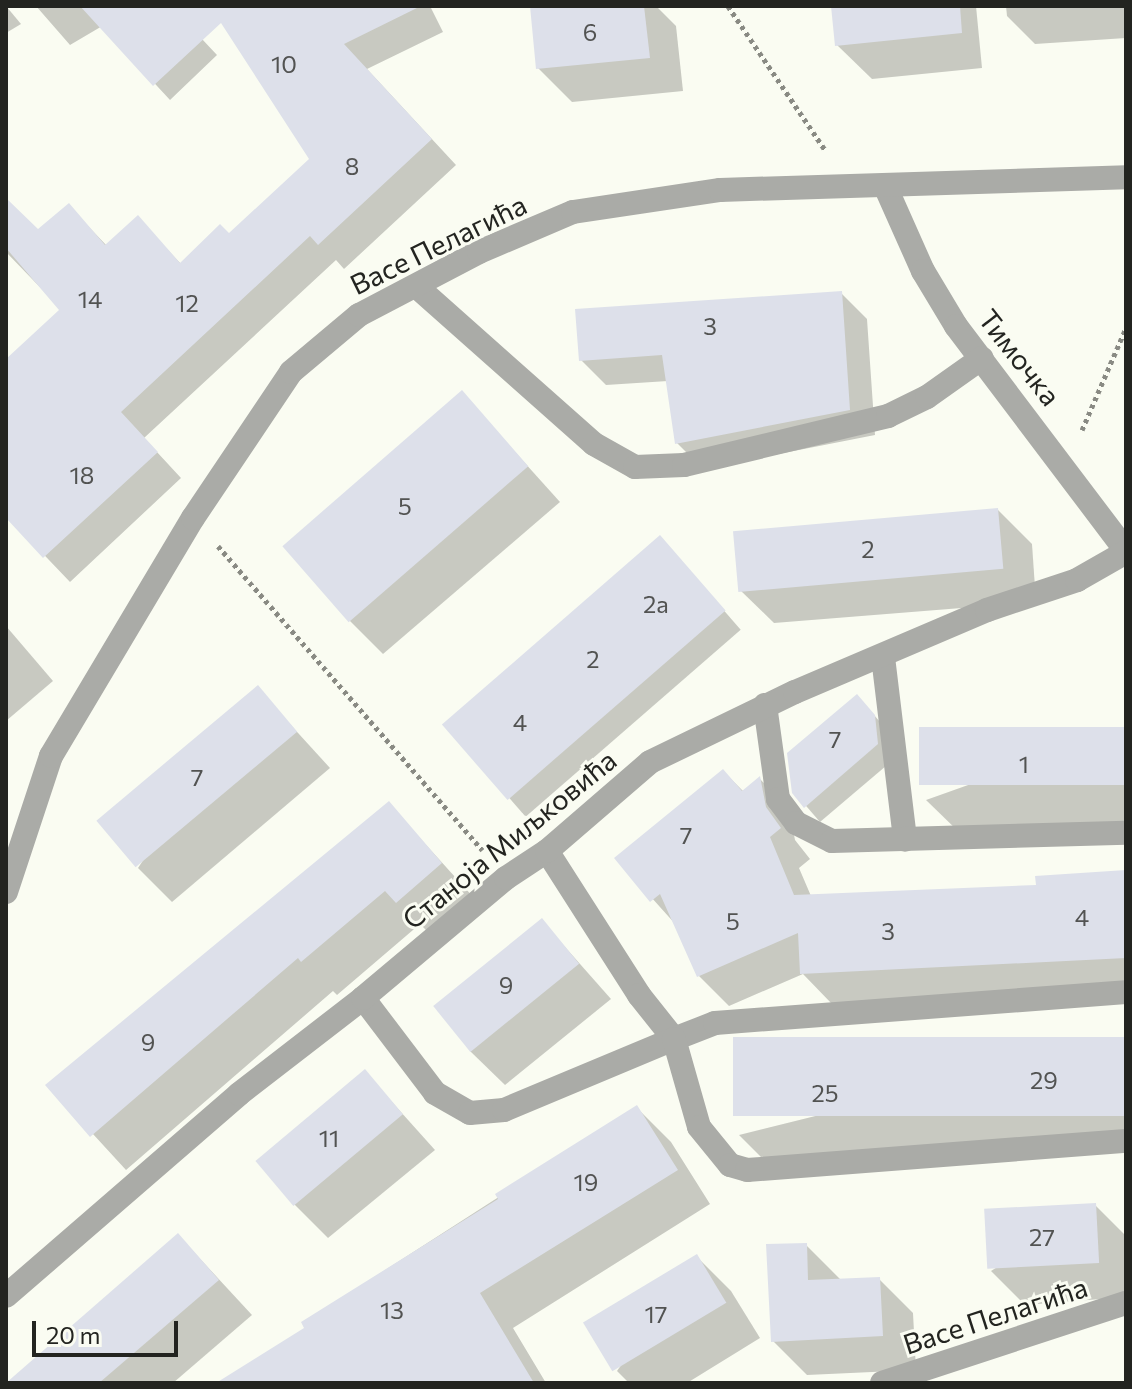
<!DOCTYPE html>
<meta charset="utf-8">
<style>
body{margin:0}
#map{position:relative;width:1132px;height:1389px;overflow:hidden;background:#fafcf2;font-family:Commissioner,sans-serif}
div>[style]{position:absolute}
.shadow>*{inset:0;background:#0003;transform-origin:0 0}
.building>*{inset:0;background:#dde0ea;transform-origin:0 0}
.path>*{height:5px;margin-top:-2.5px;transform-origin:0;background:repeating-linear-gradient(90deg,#898a83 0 4px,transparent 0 8px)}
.minor>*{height:24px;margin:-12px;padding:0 12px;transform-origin:12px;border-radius:12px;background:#aaaba7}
span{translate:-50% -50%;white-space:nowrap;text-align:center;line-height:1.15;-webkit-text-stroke:6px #fafcf2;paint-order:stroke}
.number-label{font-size:24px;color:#525352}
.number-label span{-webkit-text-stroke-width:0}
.street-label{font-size:28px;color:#232420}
.frame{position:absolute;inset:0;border:8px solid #232420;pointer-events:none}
.scale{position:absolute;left:32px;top:1321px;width:146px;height:36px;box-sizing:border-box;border:4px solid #232420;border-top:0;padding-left:10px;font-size:24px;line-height:28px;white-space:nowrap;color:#232420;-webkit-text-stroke:6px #fafcf2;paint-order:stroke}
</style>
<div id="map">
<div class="shadow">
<div style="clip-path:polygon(6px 6px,21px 24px,6px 33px)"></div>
<div style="clip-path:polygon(36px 6px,171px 6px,217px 55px,170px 100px,107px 32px,126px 12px,70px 45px)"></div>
<div style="clip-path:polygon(212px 6px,430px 6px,443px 32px,367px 69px,456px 165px,344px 269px,336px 260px,144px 438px,181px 478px,70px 582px,6px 515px,6px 361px,62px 310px,6px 252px,6px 201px,38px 232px,68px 205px,107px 246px,138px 218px,181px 264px,229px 236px,311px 159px)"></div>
<div style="clip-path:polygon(532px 6px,656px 6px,676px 26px,683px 91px,572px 102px,538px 68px)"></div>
<div style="clip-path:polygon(833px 6px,976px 6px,982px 68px,872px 79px,837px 45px)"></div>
<div style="clip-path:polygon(1006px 6px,1126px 6px,1126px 38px,1035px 44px,1007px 16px)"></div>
<div style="clip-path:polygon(841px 293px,867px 319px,875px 435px,703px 469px,677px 443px,668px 381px,606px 385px,581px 360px)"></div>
<div style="clip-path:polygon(462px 393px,560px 502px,383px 654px,349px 620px)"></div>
<div style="clip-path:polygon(998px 510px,1032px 544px,1036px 602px,774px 623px,739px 589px)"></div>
<div style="left:660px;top:537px;width:123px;height:285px;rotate:49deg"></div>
<div style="clip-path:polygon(6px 626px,53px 681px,6px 721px)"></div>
<div style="clip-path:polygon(257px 688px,330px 768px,172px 902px,138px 868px)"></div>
<div style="clip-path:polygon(857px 696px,889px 732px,893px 760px,820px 822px,794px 792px)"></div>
<div style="clip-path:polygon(1126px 729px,1126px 821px,961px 834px,926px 800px)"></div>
<div style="clip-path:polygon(723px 771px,744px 792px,760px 779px,789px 809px,795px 840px,810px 859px,799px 868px,811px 896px,1038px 887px,1126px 872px,1126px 988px,832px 1004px,803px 974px,729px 1006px,699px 976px,677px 926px,616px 858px)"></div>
<div style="clip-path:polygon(389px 804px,475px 899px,431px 935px,420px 924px,337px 995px,333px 991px,126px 1170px,48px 1085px)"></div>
<div style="clip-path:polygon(542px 921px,611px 999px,505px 1085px,470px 1051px)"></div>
<div style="clip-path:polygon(1126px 1039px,1126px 1151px,773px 1169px,739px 1135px)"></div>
<div style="clip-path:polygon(365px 1072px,435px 1150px,328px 1238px,294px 1204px)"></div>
<div style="clip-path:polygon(637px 1108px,671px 1142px,710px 1204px,513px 1328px,546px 1383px,220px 1383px,307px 1328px,303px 1323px)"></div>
<div style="clip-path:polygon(1095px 1205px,1126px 1236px,1126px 1297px,1025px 1305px,991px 1271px)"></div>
<div style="clip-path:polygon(178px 1235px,252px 1315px,173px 1383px,31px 1383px)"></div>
<div style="clip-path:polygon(806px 1245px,840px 1279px,879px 1279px,913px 1313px,916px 1370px,807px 1375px,773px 1341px)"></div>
<div style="clip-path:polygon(697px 1257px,731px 1291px,760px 1338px,687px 1383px,629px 1383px,617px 1371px)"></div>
</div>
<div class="building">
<div style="clip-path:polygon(80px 6px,421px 6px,344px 44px,432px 139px,318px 245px,310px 236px,121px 412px,158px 452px,43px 558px,6px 518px,6px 359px,59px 310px,6px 248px,6px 198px,38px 229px,69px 203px,105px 245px,138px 215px,180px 263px,220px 224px,229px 233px,309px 159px,221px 23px,153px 86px)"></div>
<div style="clip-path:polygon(530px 6px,644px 6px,650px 58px,536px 69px)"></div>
<div style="clip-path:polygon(831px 6px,960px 6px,962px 33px,835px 46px)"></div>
<div style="clip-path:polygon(842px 291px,850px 410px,675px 444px,662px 355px,579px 361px,575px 309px)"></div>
<div style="left:462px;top:390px;width:101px;height:238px;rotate:49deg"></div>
<div style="left:998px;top:508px;width:61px;height:266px;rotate:85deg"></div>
<div style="left:660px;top:535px;width:100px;height:289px;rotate:49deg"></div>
<div style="left:258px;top:685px;width:61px;height:211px;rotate:50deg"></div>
<div style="clip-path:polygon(857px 694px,875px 715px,878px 744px,804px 808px,792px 793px,787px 753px)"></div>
<div style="left:1126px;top:727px;width:58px;height:207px;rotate:90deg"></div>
<div style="clip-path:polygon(723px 769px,742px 791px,760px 776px,766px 807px,781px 828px,770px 837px,794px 895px,1036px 885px,1035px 876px,1126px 870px,1126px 958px,800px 974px,798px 933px,697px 977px,660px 894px,650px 902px,614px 858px)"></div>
<div style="clip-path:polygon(389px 801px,442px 863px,396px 903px,385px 891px,301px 962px,298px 958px,90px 1137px,45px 1085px)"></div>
<div style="left:542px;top:918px;width:59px;height:140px;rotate:51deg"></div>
<div style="left:1126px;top:1037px;width:79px;height:393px;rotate:90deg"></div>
<div style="left:365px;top:1069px;width:59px;height:143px;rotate:50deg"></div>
<div style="clip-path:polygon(637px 1105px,678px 1170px,480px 1293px,534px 1383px,216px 1383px,304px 1328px,301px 1322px,498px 1199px,495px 1194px)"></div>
<div style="left:1096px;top:1203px;width:60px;height:112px;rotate:87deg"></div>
<div style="clip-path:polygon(178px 1233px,219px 1280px,99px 1383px,6px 1383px)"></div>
<div style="clip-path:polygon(807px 1243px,808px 1280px,880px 1277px,883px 1336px,771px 1342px,766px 1244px)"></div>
<div style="left:697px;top:1254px;width:57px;height:133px;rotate:59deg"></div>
</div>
<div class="path">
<div style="left:728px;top:6px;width:174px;rotate:56deg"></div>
<div style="left:1082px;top:430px;width:111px;rotate:-66.7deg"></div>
<div style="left:218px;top:546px;width:403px;rotate:49deg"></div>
</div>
<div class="minor">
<div style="left:886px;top:188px;width:91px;rotate:66deg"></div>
<div style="left:923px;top:271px;width:64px;rotate:59deg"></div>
<div style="left:956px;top:326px;width:282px;rotate:52.9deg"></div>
<div style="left:416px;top:286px;width:238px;rotate:41.6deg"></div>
<div style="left:594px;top:444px;width:47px;rotate:29.3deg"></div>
<div style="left:635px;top:467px;width:49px;rotate:-2.3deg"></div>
<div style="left:684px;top:465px;width:210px;rotate:-13.5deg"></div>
<div style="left:888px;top:416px;width:43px;rotate:-26deg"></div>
<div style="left:927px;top:397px;width:67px;rotate:-35.3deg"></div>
<div style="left:883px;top:657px;width:184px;rotate:83.1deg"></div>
<div style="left:765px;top:705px;width:95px;rotate:82.1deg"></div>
<div style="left:778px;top:799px;width:30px;rotate:53deg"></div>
<div style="left:796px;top:823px;width:40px;rotate:26.6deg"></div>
<div style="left:832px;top:841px;width:294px;rotate:-1.6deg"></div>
<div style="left:547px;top:851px;width:171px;rotate:57.4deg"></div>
<div style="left:639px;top:995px;width:56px;rotate:51.5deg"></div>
<div style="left:674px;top:1039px;width:44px;rotate:-21.3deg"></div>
<div style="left:715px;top:1023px;width:412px;rotate:-4.3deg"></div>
<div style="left:6px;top:892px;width:143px;rotate:-71.7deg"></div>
<div style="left:51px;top:756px;width:277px;rotate:-59.2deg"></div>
<div style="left:193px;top:518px;width:176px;rotate:-56.1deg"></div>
<div style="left:291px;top:372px;width:89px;rotate:-40deg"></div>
<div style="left:359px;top:315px;width:136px;rotate:-27.7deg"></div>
<div style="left:479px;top:252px;width:102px;rotate:-23.1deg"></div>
<div style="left:573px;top:212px;width:149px;rotate:-8.5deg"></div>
<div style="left:720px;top:190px;width:406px;rotate:-1.8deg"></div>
<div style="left:363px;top:998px;width:119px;rotate:52.8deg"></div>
<div style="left:435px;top:1093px;width:40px;rotate:29.7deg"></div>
<div style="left:470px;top:1113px;width:34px;rotate:-5deg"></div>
<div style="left:504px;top:1110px;width:184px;rotate:-22.7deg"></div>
<div style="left:674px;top:1039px;width:91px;rotate:74.1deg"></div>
<div style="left:699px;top:1127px;width:49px;rotate:50.8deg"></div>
<div style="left:730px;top:1165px;width:18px;rotate:16deg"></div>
<div style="left:747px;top:1170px;width:380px;rotate:-4.4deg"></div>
<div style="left:6px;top:1296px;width:308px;rotate:-40.9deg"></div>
<div style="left:239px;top:1094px;width:157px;rotate:-37.7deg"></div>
<div style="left:363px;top:998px;width:187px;rotate:-40deg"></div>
<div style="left:506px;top:878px;width:49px;rotate:-33.4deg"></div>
<div style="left:547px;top:851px;width:136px;rotate:-40.8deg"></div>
<div style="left:650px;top:762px;width:161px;rotate:-25.8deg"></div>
<div style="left:795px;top:692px;width:209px;rotate:-23.1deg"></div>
<div style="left:987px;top:610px;width:95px;rotate:-18.4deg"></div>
<div style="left:1077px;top:580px;width:56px;rotate:-29.7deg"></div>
<div style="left:882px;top:1383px;width:257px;rotate:-18.2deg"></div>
</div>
<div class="number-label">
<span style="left:590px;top:32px">6</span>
<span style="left:284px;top:64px">10</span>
<span style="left:352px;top:166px">8</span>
<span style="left:90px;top:299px">14</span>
<span style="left:187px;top:303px">12</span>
<span style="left:710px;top:326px">3</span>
<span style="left:82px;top:475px">18</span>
<span style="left:405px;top:506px">5</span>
<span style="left:868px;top:549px">2</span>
<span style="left:656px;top:604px">2a</span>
<span style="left:593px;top:659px">2</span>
<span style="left:520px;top:722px">4</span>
<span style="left:835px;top:739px">7</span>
<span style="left:1024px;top:764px">1</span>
<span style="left:197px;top:777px">7</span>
<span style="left:686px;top:835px">7</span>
<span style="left:1082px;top:917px">4</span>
<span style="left:733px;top:921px">5</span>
<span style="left:888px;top:931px">3</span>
<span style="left:506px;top:985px">9</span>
<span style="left:148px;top:1042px">9</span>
<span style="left:1044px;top:1080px">29</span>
<span style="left:825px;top:1093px">25</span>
<span style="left:329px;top:1138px">11</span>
<span style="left:586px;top:1182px">19</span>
<span style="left:1042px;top:1237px">27</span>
<span style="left:392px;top:1310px">13</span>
<span style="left:656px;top:1314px">17</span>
</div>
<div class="street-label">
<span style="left:438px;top:244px;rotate:-26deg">Васе Пелагића</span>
<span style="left:1020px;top:357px;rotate:52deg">Тимочка</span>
<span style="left:509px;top:839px;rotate:-39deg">Станоја Миљковића</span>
<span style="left:995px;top:1315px;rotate:-18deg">Васе Пелагића</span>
</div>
<div class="frame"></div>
<div class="scale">20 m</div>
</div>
